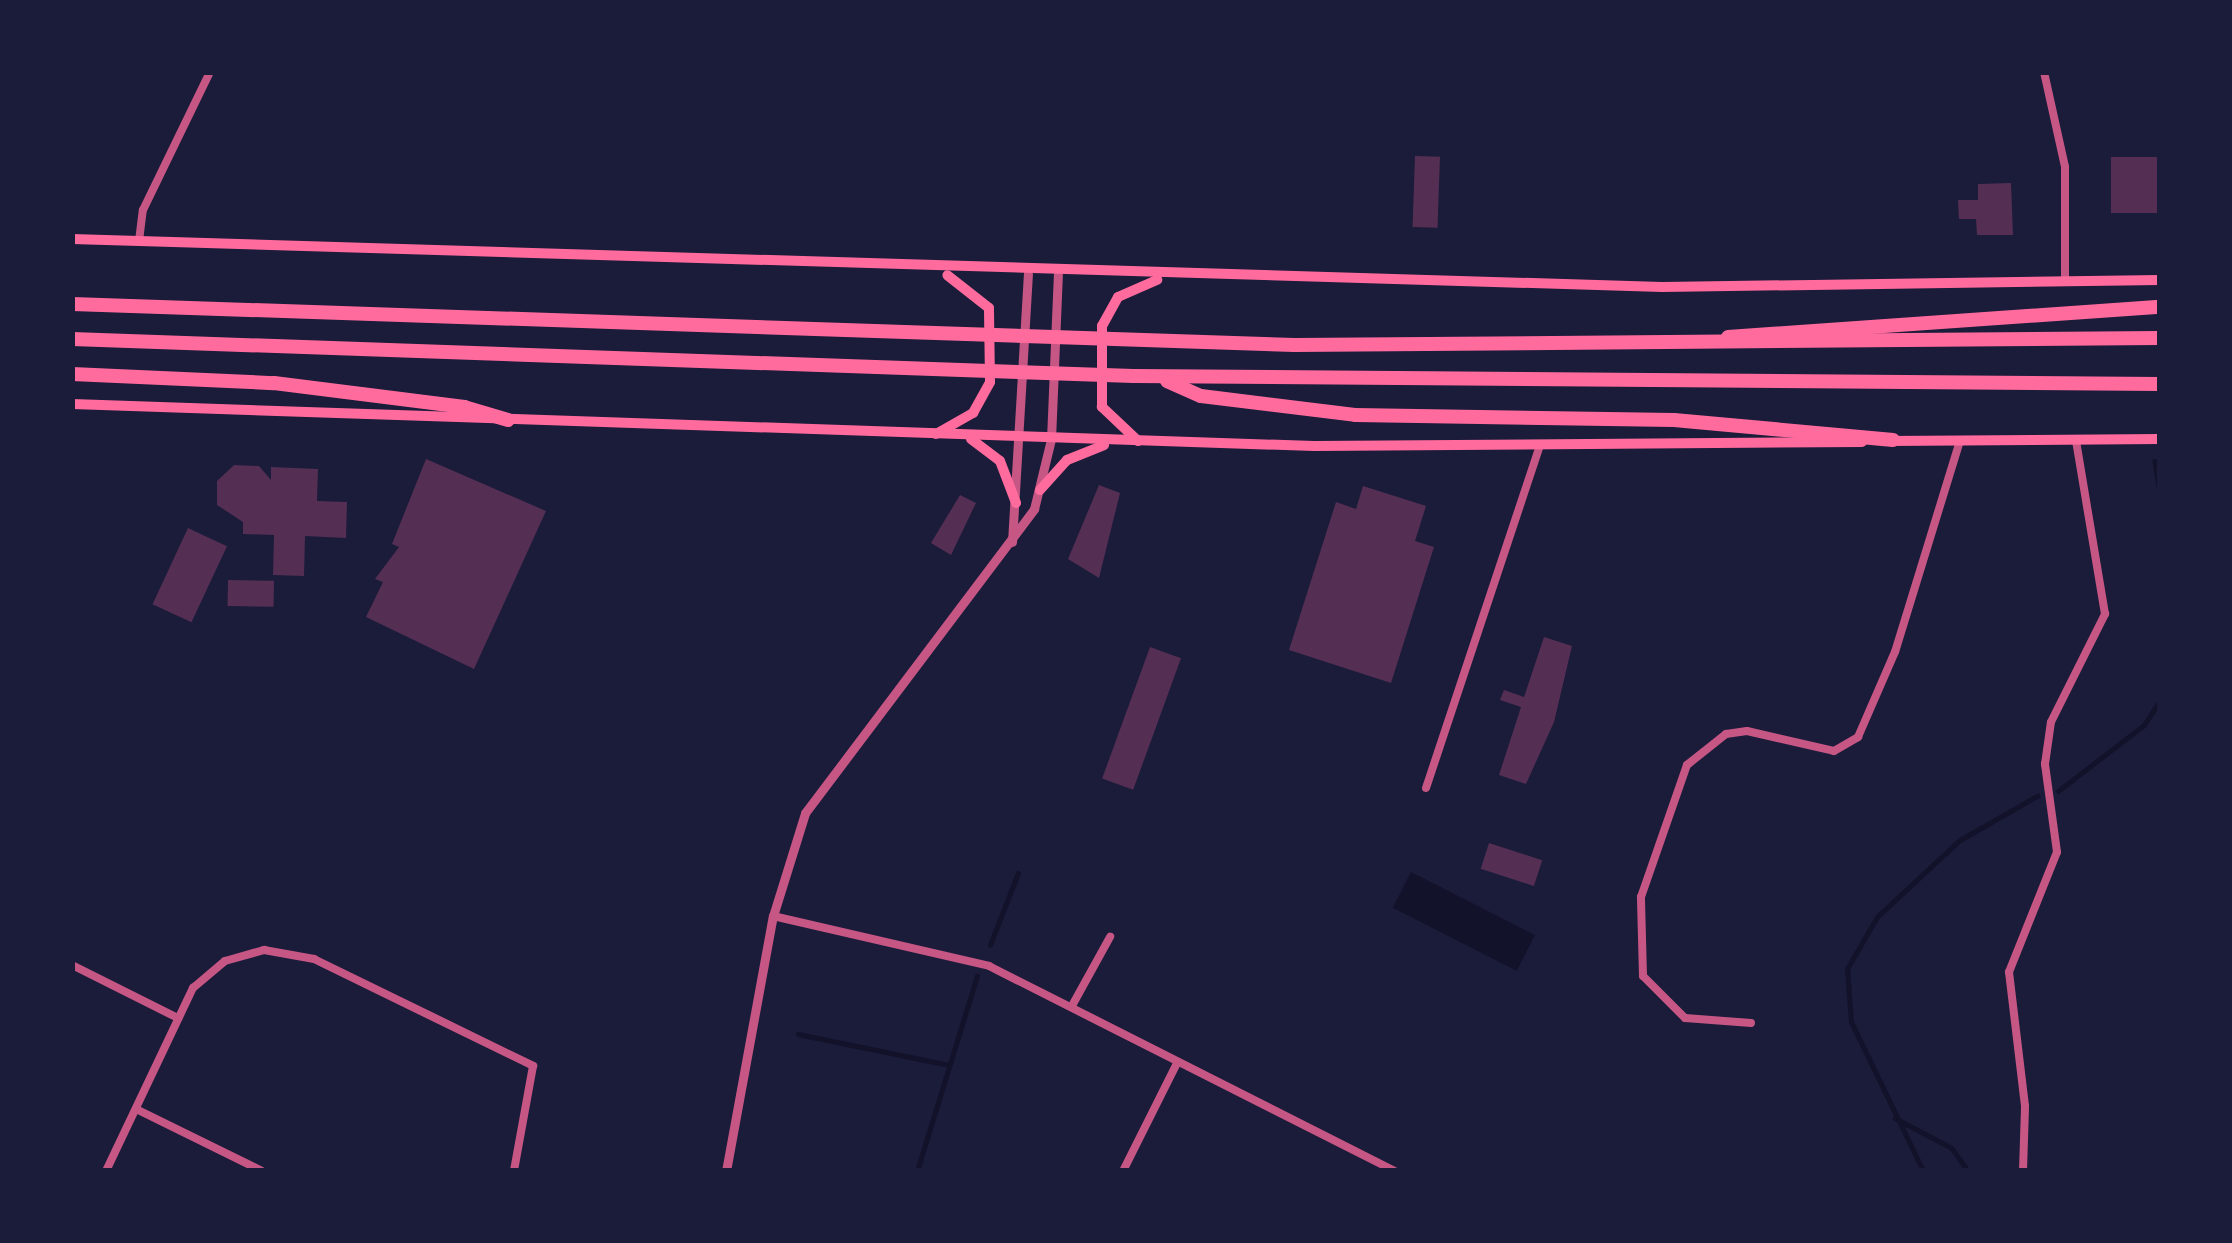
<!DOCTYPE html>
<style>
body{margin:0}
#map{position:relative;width:2232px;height:1243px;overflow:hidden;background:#1b1b3a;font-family:Figtree,sans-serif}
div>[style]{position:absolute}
.water>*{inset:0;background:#12122b;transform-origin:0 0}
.stream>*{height:4.5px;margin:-2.25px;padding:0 2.25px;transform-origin:2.25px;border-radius:2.25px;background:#12122b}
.building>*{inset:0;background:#542f53;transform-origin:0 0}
.minor>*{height:8px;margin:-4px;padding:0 4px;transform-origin:4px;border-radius:4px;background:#c65784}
.tertiary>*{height:9px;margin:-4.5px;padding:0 4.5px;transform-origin:4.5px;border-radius:4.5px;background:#c65784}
.secondary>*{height:10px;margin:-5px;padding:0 5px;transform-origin:5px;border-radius:5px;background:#ff6b9d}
.motorway>*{height:14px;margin:-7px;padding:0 7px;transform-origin:7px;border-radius:7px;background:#ff6b9d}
span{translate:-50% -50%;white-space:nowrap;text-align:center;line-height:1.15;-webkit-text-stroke:12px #1b1b3a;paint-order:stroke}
.frame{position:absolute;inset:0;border:75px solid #1b1b3a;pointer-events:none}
</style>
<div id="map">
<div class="water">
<div style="left:1411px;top:872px;width:139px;height:40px;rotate:27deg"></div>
</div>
<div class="stream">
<div style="left:2155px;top:461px;width:33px;rotate:81deg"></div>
<div style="left:2058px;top:791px;width:108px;rotate:-37.5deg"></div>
<div style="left:2144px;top:725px;width:30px;rotate:-57deg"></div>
<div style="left:990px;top:945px;width:77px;rotate:-68.7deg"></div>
<div style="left:798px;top:1034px;width:154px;rotate:11.6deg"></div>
<div style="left:1895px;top:1118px;width:64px;rotate:27.8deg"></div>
<div style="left:1952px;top:1148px;width:28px;rotate:55deg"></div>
<div style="left:917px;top:1171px;width:204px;rotate:-72.9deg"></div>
<div style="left:1923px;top:1171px;width:165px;rotate:-115.8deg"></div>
<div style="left:1851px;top:1022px;width:53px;rotate:-94.3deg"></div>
<div style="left:1847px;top:969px;width:60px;rotate:-60deg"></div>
<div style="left:1877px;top:917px;width:113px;rotate:-42.9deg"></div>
<div style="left:1960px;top:840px;width:89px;rotate:-29.7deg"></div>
</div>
<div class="building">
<div style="left:1415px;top:156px;width:25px;height:71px;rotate:2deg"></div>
<div style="left:2160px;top:157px;width:56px;height:49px;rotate:90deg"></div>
<div style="clip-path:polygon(2011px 183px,2013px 235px,1977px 235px,1976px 219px,1959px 219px,1958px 200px,1978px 200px,1978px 184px)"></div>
<div style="clip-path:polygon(426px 459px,546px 511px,474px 669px,366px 617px,383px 582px,375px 579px,399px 547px,392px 544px)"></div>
<div style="clip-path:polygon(234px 465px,259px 466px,271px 480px,271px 467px,318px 469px,317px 501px,347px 502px,346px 538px,305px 536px,304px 576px,273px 575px,274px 535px,243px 534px,243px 522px,217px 505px,217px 481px)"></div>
<div style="clip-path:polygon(1099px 485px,1120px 493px,1099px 578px,1068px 559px)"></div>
<div style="clip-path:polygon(1363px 486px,1426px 506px,1415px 541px,1434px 547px,1391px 683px,1289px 650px,1336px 502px,1356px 509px)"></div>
<div style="clip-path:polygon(960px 495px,976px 503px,951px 555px,931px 543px)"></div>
<div style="left:188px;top:528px;width:43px;height:84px;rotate:25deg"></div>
<div style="left:228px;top:580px;width:46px;height:26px;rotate:1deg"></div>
<div style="clip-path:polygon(1544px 637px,1572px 646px,1554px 722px,1526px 784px,1499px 775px,1521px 707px,1500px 700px,1504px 690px,1524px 697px)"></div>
<div style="left:1150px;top:647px;width:33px;height:140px;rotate:20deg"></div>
<div style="left:1489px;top:843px;width:56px;height:27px;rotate:18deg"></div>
</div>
<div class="minor">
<div style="left:2044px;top:72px;width:97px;rotate:77.5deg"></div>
<div style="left:2065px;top:167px;width:114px;rotate:90deg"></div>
<div style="left:139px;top:241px;width:31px;rotate:-83deg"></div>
<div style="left:143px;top:210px;width:153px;rotate:-64.1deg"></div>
<div style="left:1426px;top:788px;width:358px;rotate:-71.6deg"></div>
<div style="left:773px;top:916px;width:222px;rotate:13deg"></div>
<div style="left:989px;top:966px;width:454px;rotate:26.8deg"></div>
<div style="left:72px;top:965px;width:119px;rotate:26.6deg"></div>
<div style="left:1073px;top:1004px;width:77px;rotate:-61.1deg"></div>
<div style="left:1751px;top:1023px;width:66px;rotate:-175.7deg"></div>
<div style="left:1685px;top:1018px;width:59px;rotate:-135deg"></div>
<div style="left:1643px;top:976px;width:79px;rotate:-91.5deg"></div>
<div style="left:1641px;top:897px;width:140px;rotate:-70.8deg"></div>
<div style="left:1687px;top:765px;width:50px;rotate:-38.5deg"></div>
<div style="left:1726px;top:734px;width:21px;rotate:-8deg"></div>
<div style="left:1747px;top:731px;width:89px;rotate:12.9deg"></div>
<div style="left:1834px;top:751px;width:28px;rotate:-30deg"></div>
<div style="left:1858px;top:737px;width:93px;rotate:-66.5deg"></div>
<div style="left:1895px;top:652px;width:221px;rotate:-72.9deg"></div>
<div style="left:136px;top:1109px;width:140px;rotate:26.2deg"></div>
<div style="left:106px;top:1171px;width:203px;rotate:-64.6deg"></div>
<div style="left:193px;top:988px;width:42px;rotate:-40.2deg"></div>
<div style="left:225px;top:961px;width:41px;rotate:-15.8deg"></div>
<div style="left:264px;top:950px;width:51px;rotate:10.2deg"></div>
<div style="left:314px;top:959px;width:244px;rotate:26deg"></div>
<div style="left:533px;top:1066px;width:107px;rotate:100.3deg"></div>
<div style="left:1123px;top:1171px;width:121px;rotate:-63.4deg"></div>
<div style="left:2023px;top:1171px;width:65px;rotate:-88.2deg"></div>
<div style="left:2025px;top:1106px;width:135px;rotate:-96.8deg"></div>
<div style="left:2009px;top:972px;width:129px;rotate:-68.2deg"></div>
<div style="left:2057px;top:852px;width:89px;rotate:-97.8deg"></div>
<div style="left:2045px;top:764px;width:42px;rotate:-81.9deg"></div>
<div style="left:2051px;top:722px;width:121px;rotate:-63.4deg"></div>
<div style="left:2105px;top:614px;width:176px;rotate:-99.5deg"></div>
</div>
<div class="tertiary">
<div style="left:1012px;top:542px;width:269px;rotate:-86.6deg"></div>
<div style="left:726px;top:1171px;width:259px;rotate:-79.6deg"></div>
<div style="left:773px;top:916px;width:108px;rotate:-72.7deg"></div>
<div style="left:805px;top:813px;width:381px;rotate:-53deg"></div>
<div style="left:1034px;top:509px;width:72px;rotate:-76.3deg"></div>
<div style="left:1051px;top:439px;width:165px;rotate:-87.6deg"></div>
</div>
<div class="secondary">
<div style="left:72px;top:239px;width:1591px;rotate:1.73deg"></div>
<div style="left:1662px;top:287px;width:498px;rotate:-0.8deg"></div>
<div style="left:72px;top:404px;width:1243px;rotate:1.94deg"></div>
<div style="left:1314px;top:446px;width:548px;rotate:-0.42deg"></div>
<div style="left:936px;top:434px;width:43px;rotate:-29.6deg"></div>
<div style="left:973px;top:413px;width:35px;rotate:-61deg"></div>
<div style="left:990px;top:382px;width:74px;rotate:-90.8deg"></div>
<div style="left:989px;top:308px;width:53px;rotate:-141.8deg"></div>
<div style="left:971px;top:439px;width:36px;rotate:37deg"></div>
<div style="left:1000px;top:461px;width:45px;rotate:69.1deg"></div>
<div style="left:1138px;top:441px;width:50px;rotate:-136.6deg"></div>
<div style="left:1102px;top:407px;width:81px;rotate:-90deg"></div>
<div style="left:1102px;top:326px;width:33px;rotate:-61deg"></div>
<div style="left:1118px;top:297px;width:43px;rotate:-23.6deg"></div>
<div style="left:1886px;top:441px;width:274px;rotate:-0.4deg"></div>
<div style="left:1040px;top:490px;width:40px;rotate:-48deg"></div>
<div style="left:1067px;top:460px;width:40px;rotate:-22deg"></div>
</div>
<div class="motorway">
<div style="left:72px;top:304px;width:1223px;rotate:1.92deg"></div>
<div style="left:1294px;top:345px;width:866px;rotate:-0.46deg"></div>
<div style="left:1728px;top:337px;width:433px;rotate:-4deg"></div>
<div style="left:72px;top:339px;width:1062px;rotate:2deg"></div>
<div style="left:1133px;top:376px;width:1027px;rotate:0.45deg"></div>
<div style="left:72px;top:374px;width:202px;rotate:2.6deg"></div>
<div style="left:274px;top:383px;width:192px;rotate:7.2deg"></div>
<div style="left:464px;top:407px;width:46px;rotate:16.5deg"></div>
<div style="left:1167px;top:381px;width:37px;rotate:24deg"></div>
<div style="left:1201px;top:396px;width:155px;rotate:7deg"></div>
<div style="left:1355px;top:415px;width:319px;rotate:0.9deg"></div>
<div style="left:1674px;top:420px;width:220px;rotate:5.2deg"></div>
</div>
<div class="frame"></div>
</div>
